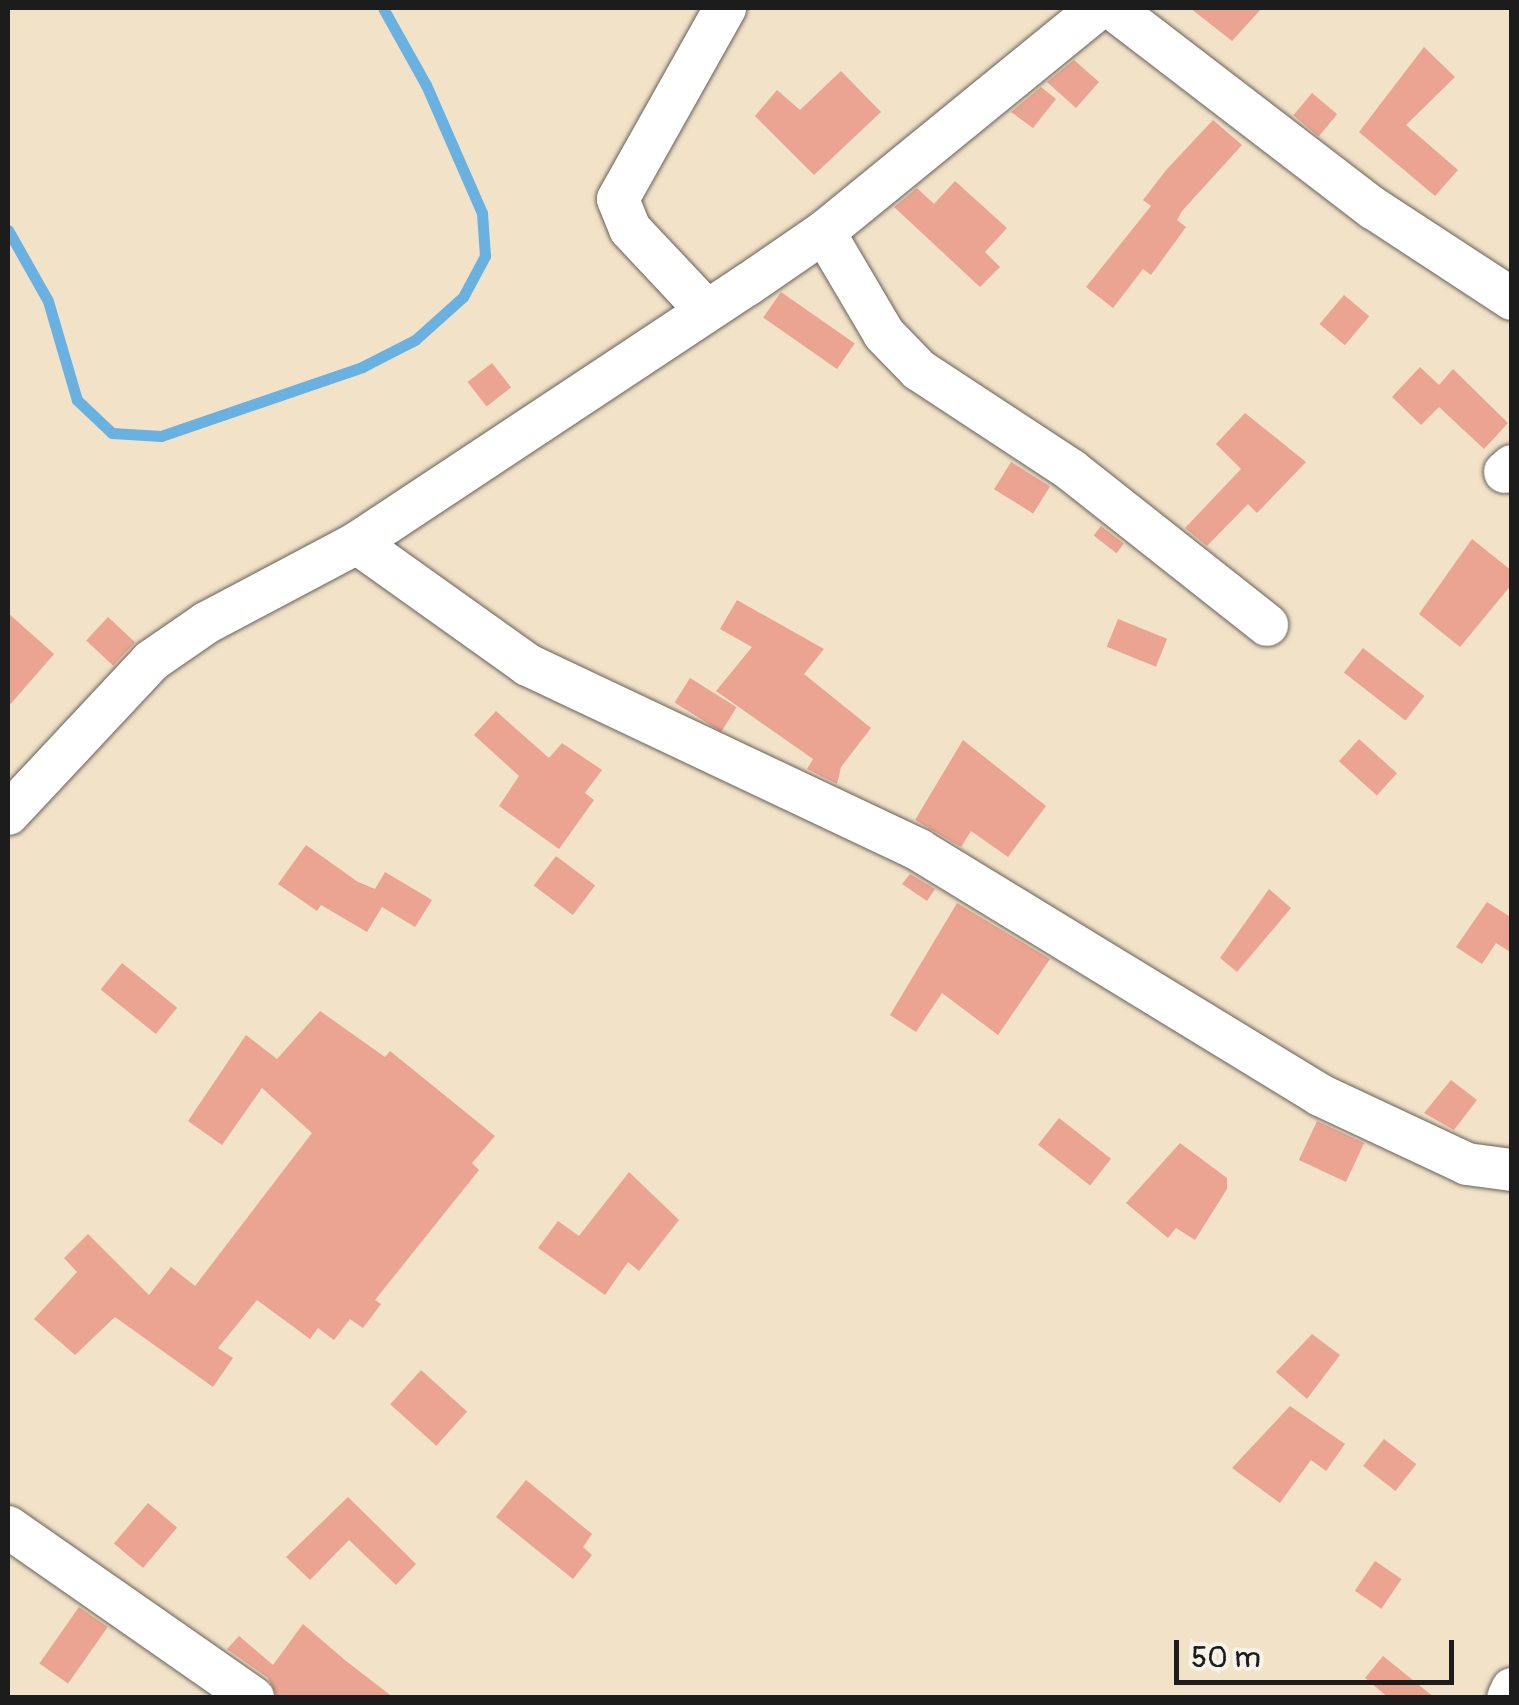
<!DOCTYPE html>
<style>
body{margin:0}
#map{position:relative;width:1519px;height:1705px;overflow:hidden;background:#f2e2c8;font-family:Pangolin,sans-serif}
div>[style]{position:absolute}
.stream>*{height:11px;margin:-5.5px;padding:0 5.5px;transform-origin:5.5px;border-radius:5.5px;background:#69b1e1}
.building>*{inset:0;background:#eba492;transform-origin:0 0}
.roads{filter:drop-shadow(0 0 2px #676158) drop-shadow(0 0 2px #676158)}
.street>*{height:42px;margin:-21px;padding:0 21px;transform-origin:21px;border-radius:21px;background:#fff}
span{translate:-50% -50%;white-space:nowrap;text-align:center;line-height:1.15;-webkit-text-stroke:8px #f7f3e8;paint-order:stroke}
.frame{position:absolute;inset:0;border:10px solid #1c1c1c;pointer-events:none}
.scale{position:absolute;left:1174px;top:1640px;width:280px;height:45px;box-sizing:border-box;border:5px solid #1c1c1c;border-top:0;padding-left:12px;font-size:30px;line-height:35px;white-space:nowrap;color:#1c1c1c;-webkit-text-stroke:8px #f7f3e8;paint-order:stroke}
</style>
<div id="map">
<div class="stream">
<div style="left:8px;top:230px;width:81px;rotate:60.6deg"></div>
<div style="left:48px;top:301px;width:103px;rotate:73.7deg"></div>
<div style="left:77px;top:400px;width:48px;rotate:43.3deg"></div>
<div style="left:112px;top:433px;width:49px;rotate:3.5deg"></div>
<div style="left:161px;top:436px;width:213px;rotate:-18.9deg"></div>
<div style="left:362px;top:367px;width:59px;rotate:-27deg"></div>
<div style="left:415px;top:340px;width:64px;rotate:-41.9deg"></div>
<div style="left:463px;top:297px;width:47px;rotate:-61.8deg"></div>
<div style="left:485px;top:256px;width:43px;rotate:-94deg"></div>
<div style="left:482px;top:213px;width:140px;rotate:-113.6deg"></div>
<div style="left:426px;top:85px;width:88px;rotate:-119.2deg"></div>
</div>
<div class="building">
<div style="clip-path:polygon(1190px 8px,1262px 8px,1232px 41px)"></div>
<div style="clip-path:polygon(1424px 47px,1455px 77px,1406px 125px,1458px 170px,1435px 196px,1359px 132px)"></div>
<div style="clip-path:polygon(1074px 60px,1099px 82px,1076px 108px,1047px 82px)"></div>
<div style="clip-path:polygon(841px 71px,881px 112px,814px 175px,755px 116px,777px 90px,800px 110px)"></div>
<div style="clip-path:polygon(1041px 87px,1056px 99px,1033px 128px,1011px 112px)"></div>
<div style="left:1312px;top:93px;width:33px;height:29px;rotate:40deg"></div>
<div style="clip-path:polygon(1213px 120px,1242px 145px,1182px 211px,1177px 220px,1186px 227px,1151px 275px,1143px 269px,1113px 308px,1086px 287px,1151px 206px,1143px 200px,1167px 169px)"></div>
<div style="clip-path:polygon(955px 181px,1007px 228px,985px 252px,1000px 267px,980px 287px,894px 207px,917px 188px,934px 204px)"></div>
<div style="left:781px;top:292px;width:90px;height:31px;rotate:35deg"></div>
<div style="left:1344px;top:295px;width:33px;height:38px;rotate:40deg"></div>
<div style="left:492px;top:363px;width:31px;height:31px;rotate:52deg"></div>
<div style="clip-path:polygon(1420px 367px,1439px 385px,1453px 369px,1508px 423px,1484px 449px,1439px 407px,1421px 425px,1392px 397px)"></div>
<div style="clip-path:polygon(1245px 413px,1306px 462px,1257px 513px,1248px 504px,1207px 546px,1185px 528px,1241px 469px,1216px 444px)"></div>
<div style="left:1011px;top:462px;width:46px;height:32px;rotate:32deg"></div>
<div style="left:1101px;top:526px;width:29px;height:12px;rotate:38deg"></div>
<div style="clip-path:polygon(1472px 539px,1512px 571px,1512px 584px,1460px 647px,1419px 614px)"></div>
<div style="clip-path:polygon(737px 600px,824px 649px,804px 674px,871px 728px,841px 767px,837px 784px,807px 769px,813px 759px,716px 691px,752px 647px,720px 629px)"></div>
<div style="clip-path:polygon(8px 613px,54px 654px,8px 707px)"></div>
<div style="left:108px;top:617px;width:37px;height:32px;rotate:43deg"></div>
<div style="left:1118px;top:619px;width:53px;height:30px;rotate:22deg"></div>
<div style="left:1363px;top:648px;width:78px;height:31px;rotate:38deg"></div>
<div style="left:690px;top:678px;width:55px;height:29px;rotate:32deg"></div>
<div style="clip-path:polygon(496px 711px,549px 758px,562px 743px,602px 770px,585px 793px,594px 800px,559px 849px,499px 806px,519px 776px,474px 735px)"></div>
<div style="left:1359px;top:739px;width:51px;height:30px;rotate:42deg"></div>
<div style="clip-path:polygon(963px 740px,1046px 806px,1008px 857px,971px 831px,961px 847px,915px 820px)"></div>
<div style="clip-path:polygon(306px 845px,358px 882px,375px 889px,385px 872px,432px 900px,415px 927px,382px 907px,367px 932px,321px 905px,317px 911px,278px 884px)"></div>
<div style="left:556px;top:856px;width:49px;height:37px;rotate:37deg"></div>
<div style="clip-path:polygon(910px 874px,935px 889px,927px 901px,902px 884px)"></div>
<div style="clip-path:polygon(1269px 889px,1291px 908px,1237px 972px,1220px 958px)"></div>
<div style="clip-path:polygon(1487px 902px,1512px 918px,1512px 953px,1496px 943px,1482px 964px,1456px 947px)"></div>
<div style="clip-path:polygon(957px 903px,1050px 959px,998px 1035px,942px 993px,916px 1032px,890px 1015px)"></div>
<div style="left:122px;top:963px;width:71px;height:34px;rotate:39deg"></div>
<div style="clip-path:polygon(320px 1011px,385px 1057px,390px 1051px,495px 1136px,472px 1163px,479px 1170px,375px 1300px,381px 1304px,363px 1328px,350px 1319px,334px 1340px,318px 1328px,310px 1339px,257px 1300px,218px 1348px,233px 1358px,213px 1387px,115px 1317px,75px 1355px,34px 1319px,77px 1272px,64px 1258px,88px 1234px,149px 1295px,171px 1267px,195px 1286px,312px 1133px,262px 1088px,222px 1145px,188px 1121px,246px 1035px,277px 1059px)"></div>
<div style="clip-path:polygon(1451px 1080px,1477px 1100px,1454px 1130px,1424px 1113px)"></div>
<div style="left:1059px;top:1118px;width:66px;height:34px;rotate:38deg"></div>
<div style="left:1317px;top:1121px;width:52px;height:43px;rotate:25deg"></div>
<div style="clip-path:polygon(1180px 1143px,1227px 1178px,1227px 1189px,1195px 1240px,1176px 1228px,1168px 1238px,1126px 1203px)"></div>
<div style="clip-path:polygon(629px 1172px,679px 1220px,639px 1271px,628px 1262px,605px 1295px,538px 1248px,558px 1221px,579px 1236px)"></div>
<div style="clip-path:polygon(1312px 1334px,1340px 1355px,1307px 1399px,1276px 1372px)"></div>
<div style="left:421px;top:1370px;width:62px;height:46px;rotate:42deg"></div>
<div style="clip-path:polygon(1290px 1406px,1345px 1444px,1326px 1471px,1311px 1460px,1280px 1503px,1232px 1468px)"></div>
<div style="left:1384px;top:1439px;width:41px;height:34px;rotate:38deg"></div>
<div style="clip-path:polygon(526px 1480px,592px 1534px,583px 1547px,592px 1555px,573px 1579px,496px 1517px)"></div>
<div style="clip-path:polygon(348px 1497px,416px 1564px,396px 1585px,349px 1540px,310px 1580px,286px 1557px)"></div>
<div style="left:148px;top:1503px;width:38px;height:53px;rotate:40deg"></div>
<div style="left:1375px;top:1561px;width:32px;height:36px;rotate:34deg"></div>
<div style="left:79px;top:1607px;width:35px;height:69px;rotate:35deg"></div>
<div style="clip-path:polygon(303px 1624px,346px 1661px,394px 1698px,278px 1698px,268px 1678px,227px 1649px,239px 1636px,273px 1665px)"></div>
<div style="clip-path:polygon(1383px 1656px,1435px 1698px,1389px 1698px,1365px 1678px)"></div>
</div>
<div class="roads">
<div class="street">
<div style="left:1112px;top:8px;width:329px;rotate:37.5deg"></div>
<div style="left:1373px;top:208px;width:166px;rotate:33.2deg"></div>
<div style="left:824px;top:232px;width:118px;rotate:59.5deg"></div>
<div style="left:884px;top:334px;width:50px;rotate:45.8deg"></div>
<div style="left:919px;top:370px;width:182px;rotate:33.3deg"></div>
<div style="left:1071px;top:470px;width:250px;rotate:38.3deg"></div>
<div style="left:706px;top:310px;width:111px;rotate:-133.2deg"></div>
<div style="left:630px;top:229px;width:32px;rotate:-112deg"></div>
<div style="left:618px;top:199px;width:219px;rotate:-60.7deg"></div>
<div style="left:1505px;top:472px;width:9px;rotate:-41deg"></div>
<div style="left:357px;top:543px;width:210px;rotate:35.5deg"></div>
<div style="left:528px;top:665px;width:433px;rotate:25.3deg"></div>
<div style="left:919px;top:850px;width:470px;rotate:31.4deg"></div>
<div style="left:1320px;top:1095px;width:162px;rotate:25.1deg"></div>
<div style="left:1467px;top:1164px;width:45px;rotate:7.6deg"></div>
<div style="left:8px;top:814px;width:209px;rotate:-46.9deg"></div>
<div style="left:151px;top:661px;width:67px;rotate:-34.6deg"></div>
<div style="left:206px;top:623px;width:171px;rotate:-27.9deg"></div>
<div style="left:357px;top:543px;width:468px;rotate:-33.5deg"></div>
<div style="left:747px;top:285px;width:93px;rotate:-34.5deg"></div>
<div style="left:824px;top:232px;width:355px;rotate:-39.2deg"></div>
<div style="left:8px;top:1527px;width:299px;rotate:34.9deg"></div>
<div style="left:1508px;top:1698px;width:10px;rotate:-66deg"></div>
</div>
</div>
<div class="frame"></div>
<div class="scale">50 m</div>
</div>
